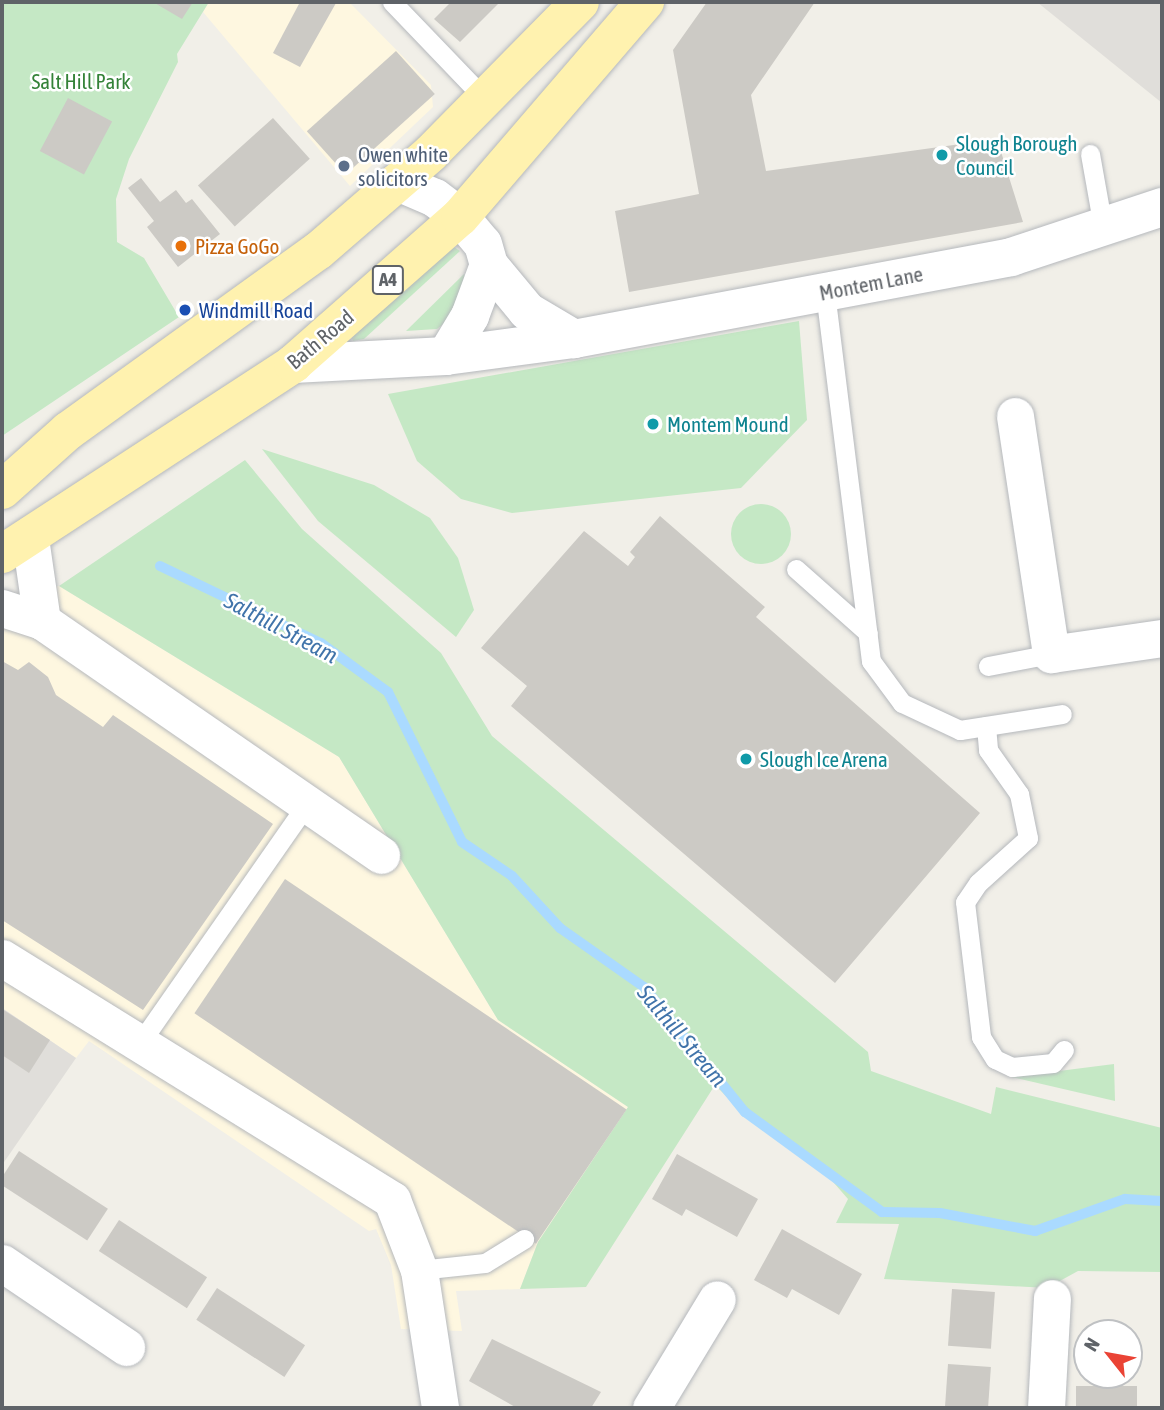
<!DOCTYPE html>
<style>
body{margin:0}
#map{position:relative;width:1164px;height:1410px;overflow:hidden;background:#f1efe8;font-family:"Asap Condensed",sans-serif}
div>[style]{position:absolute}
.commercial>*{inset:0;background:#fef7e0}
.industrial>*{inset:0;background:#e0deda}
.green>*{inset:0;background:#c5e8c5}
.round{border-radius:50%}
.stream>*{height:10px;margin:-5px;padding:0 5px;transform-origin:5px;border-radius:5px;background:#aadaff}
.building>*{inset:0;background:#cccac5;transform-origin:0 0}
.roads{filter:drop-shadow(0 0 2px #b5b8bc) drop-shadow(0 0 2px #b5b8bc)}
.service>*{height:19px;margin:-9.5px;padding:0 9.5px;transform-origin:9.5px;border-radius:9.5px;background:#fff}
.minor>*{height:37px;margin:-18.5px;padding:0 18.5px;transform-origin:18.5px;border-radius:18.5px;background:#fff}
.secondary>*{height:38px;margin:-19px;padding:0 19px;transform-origin:19px;border-radius:19px;background:#fff}
.primary>*{height:38px;margin:-19px;padding:0 19px;transform-origin:19px;border-radius:19px;background:#fff2af}
.dots>*{width:19px;height:19px;translate:-50% -50%;box-sizing:border-box;border:4px solid #fff;border-radius:50%}
span{translate:-50% -50%;white-space:nowrap;text-align:center;line-height:1.15;-webkit-text-stroke:5px #fff;paint-order:stroke}
.shield-label span{padding:2px 5px;background:#fff;border:2px solid;border-radius:5px;-webkit-text-stroke-width:0}
.shield-label{font-size:19px;color:#5f6368;font-weight:700}
.park-label{font-size:21px;color:#348238}
.culture-label{font-size:21px;color:#0d838f}
.left{translate:0 -50%;text-align:left}
.service-label{font-size:21px;color:#4e5e75}
.food-label{font-size:21px;color:#c56008}
.street-label{font-size:21px;color:#5f6368}
.transit-label{font-size:21px;color:#164399}
.water-label{font-size:23px;color:#4174aa;font-style:italic}
.frame{position:absolute;inset:0;border:4px solid #5f6368;pointer-events:none}
.north{position:absolute;left:1073px;top:1319px;width:70px;height:70px;box-sizing:border-box;background:#fff;border:2px solid #bfc1c3;border-radius:50%;rotate:301deg;font-size:19px;font-weight:700;line-height:28px;text-align:center;color:#5f6368}
.north::after{content:'';display:block;margin:auto;width:24px;height:32px;background:#ea4335;clip-path:polygon(50% 0,100% 100%,50% 72%,0 100%)}
</style>
<div id="map">
<div class="commercial">
<div style="clip-path:polygon(209px 2px,349px 2px,431px 85px,433px 107px,350px 186px,203px 12px)"></div>
<div style="clip-path:polygon(59px 586px,339px 757px,498px 1020px,628px 1107px,538px 1242px,520px 1289px,456px 1291px,462px 1331px,401px 1329px,391px 1265px,376px 1229px,369px 1231px,89px 1041px,76px 1058px,2px 1008px,2px 603px,22px 589px)"></div>
</div>
<div class="industrial">
<div style="clip-path:polygon(1037px 2px,1162px 2px,1162px 103px)"></div>
<div style="clip-path:polygon(2px 1008px,76px 1058px,2px 1165px)"></div>
</div>
<div class="green">
<div style="clip-path:polygon(2px 2px,209px 2px,177px 54px,178px 62px,129px 159px,116px 199px,117px 242px,144px 258px,179px 317px,2px 436px)"></div>
<div style="clip-path:polygon(451px 245px,460px 251px,364px 339px,353px 341px,351px 335px)"></div>
<div style="clip-path:polygon(464px 274px,467px 286px,452px 317px,437px 329px,406px 331px)"></div>
<div style="clip-path:polygon(799px 321px,807px 420px,741px 488px,512px 513px,461px 499px,417px 461px,388px 394px)"></div>
<div style="clip-path:polygon(262px 449px,374px 485px,430px 518px,458px 558px,474px 610px,456px 637px,318px 521px)"></div>
<div style="clip-path:polygon(245px 460px,302px 529px,441px 653px,492px 736px,868px 1052px,871px 1071px,991px 1114px,996px 1087px,1162px 1128px,1162px 1272px,1078px 1271px,1047px 1288px,884px 1279px,899px 1224px,836px 1223px,848px 1199px,827px 1175px,745px 1115px,715px 1085px,586px 1287px,520px 1289px,538px 1242px,628px 1107px,498px 1020px,339px 757px,59px 586px)"></div>
<div class="round" style="left:731px;top:504px;width:60px;height:60px"></div>
<div style="clip-path:polygon(1114px 1064px,1115px 1101px,1012px 1077px)"></div>
</div>
<div class="stream">
<div style="left:160px;top:566px;width:178px;rotate:25.6deg"></div>
<div style="left:321px;top:643px;width:83px;rotate:36.2deg"></div>
<div style="left:388px;top:692px;width:167px;rotate:63.7deg"></div>
<div style="left:462px;top:842px;width:60px;rotate:34.2deg"></div>
<div style="left:512px;top:876px;width:71px;rotate:47.3deg"></div>
<div style="left:560px;top:928px;width:103px;rotate:35.1deg"></div>
<div style="left:644px;top:987px;width:161px;rotate:51.1deg"></div>
<div style="left:745px;top:1112px;width:170px;rotate:36.1deg"></div>
<div style="left:882px;top:1212px;width:58px;rotate:1deg"></div>
<div style="left:940px;top:1213px;width:97px;rotate:10.7deg"></div>
<div style="left:1035px;top:1231px;width:96px;rotate:-19.6deg"></div>
<div style="left:1125px;top:1199px;width:37px;rotate:3deg"></div>
</div>
<div class="building">
<div style="clip-path:polygon(153px 2px,193px 2px,182px 19px)"></div>
<div style="clip-path:polygon(300px 2px,336px 3px,300px 67px,273px 53px)"></div>
<div style="clip-path:polygon(451px 2px,500px 2px,460px 42px,434px 19px)"></div>
<div style="clip-path:polygon(707px 2px,815px 2px,751px 95px,766px 171px,997px 139px,1023px 222px,629px 292px,615px 211px,699px 194px,673px 50px)"></div>
<div style="left:396px;top:51px;width:58px;height:120px;rotate:48deg"></div>
<div style="left:68px;top:98px;width:50px;height:60px;rotate:28deg"></div>
<div style="left:273px;top:118px;width:55px;height:101px;rotate:48deg"></div>
<div style="clip-path:polygon(141px 178px,160px 202px,176px 190px,186px 203px,192px 199px,220px 234px,178px 267px,147px 227px,154px 221px,128px 188px)"></div>
<div style="clip-path:polygon(660px 516px,765px 607px,756px 617px,980px 813px,835px 983px,511px 706px,527px 686px,481px 648px,584px 531px,628px 566px,635px 557px,630px 552px)"></div>
<div style="clip-path:polygon(2px 661px,18px 670px,29px 662px,48px 677px,56px 695px,103px 727px,113px 715px,273px 824px,143px 1010px,2px 920px)"></div>
<div style="left:285px;top:879px;width:412px;height:162px;rotate:34deg"></div>
<div style="clip-path:polygon(2px 1009px,50px 1040px,29px 1073px,2px 1055px)"></div>
<div style="left:19px;top:1151px;width:106px;height:38px;rotate:33deg"></div>
<div style="clip-path:polygon(677px 1154px,758px 1199px,737px 1237px,686px 1209px,682px 1216px,652px 1199px)"></div>
<div style="left:119px;top:1220px;width:105px;height:37px;rotate:33deg"></div>
<div style="clip-path:polygon(782px 1229px,862px 1274px,839px 1315px,792px 1289px,787px 1298px,754px 1280px)"></div>
<div style="left:217px;top:1288px;width:105px;height:38px;rotate:33deg"></div>
<div style="left:952px;top:1289px;width:43px;height:57px;rotate:4deg"></div>
<div style="clip-path:polygon(492px 1339px,601px 1392px,591px 1408px,517px 1408px,469px 1381px)"></div>
<div style="left:948px;top:1364px;width:43px;height:44px;rotate:4deg"></div>
<div style="left:1076px;top:1386px;width:61px;height:22px"></div>
</div>
<div class="roads">
<div class="service">
<div style="left:392px;top:2px;width:136px;rotate:46.2deg"></div>
<div style="left:1090px;top:154px;width:74px;rotate:79.9deg"></div>
<div style="left:825px;top:292px;width:372px;rotate:82.9deg"></div>
<div style="left:871px;top:661px;width:52px;rotate:53.6deg"></div>
<div style="left:902px;top:703px;width:64px;rotate:25deg"></div>
<div style="left:960px;top:730px;width:103px;rotate:-8.9deg"></div>
<div style="left:796px;top:569px;width:96px;rotate:41.6deg"></div>
<div style="left:988px;top:666px;width:64px;rotate:-10.8deg"></div>
<div style="left:986px;top:726px;width:24px;rotate:85deg"></div>
<div style="left:988px;top:750px;width:54px;rotate:54.8deg"></div>
<div style="left:1019px;top:794px;width:45px;rotate:78.4deg"></div>
<div style="left:1028px;top:838px;width:67px;rotate:138deg"></div>
<div style="left:978px;top:883px;width:23px;rotate:124deg"></div>
<div style="left:965px;top:902px;width:136px;rotate:83.2deg"></div>
<div style="left:981px;top:1037px;width:26px;rotate:58deg"></div>
<div style="left:995px;top:1059px;width:19px;rotate:25deg"></div>
<div style="left:1012px;top:1067px;width:41px;rotate:-5.6deg"></div>
<div style="left:1053px;top:1063px;width:17px;rotate:-50deg"></div>
<div style="left:140px;top:1043px;width:290px;rotate:-55.1deg"></div>
<div style="left:419px;top:1270px;width:66px;rotate:-6.1deg"></div>
<div style="left:485px;top:1263px;width:46px;rotate:-31.6deg"></div>
</div>
<div class="minor">
<div style="left:1015px;top:416px;width:241px;rotate:81.4deg"></div>
<div style="left:1051px;top:654px;width:112px;rotate:-8.2deg"></div>
<div style="left:30px;top:538px;width:84px;rotate:81.8deg"></div>
<div style="left:2px;top:608px;width:42px;rotate:18deg"></div>
<div style="left:42px;top:621px;width:412px;rotate:34.6deg"></div>
<div style="left:2px;top:958px;width:459px;rotate:31.8deg"></div>
<div style="left:392px;top:1200px;width:75px;rotate:68.9deg"></div>
<div style="left:419px;top:1270px;width:140px;rotate:81.3deg"></div>
<div style="left:2px;top:1263px;width:150px;rotate:34.1deg"></div>
<div style="left:651px;top:1408px;width:127px;rotate:-58.8deg"></div>
<div style="left:1046px;top:1408px;width:110px;rotate:-86.9deg"></div>
</div>
<div class="secondary">
<div style="left:398px;top:182px;width:40px;rotate:23.4deg"></div>
<div style="left:435px;top:198px;width:31px;rotate:37deg"></div>
<div style="left:460px;top:217px;width:35px;rotate:50deg"></div>
<div style="left:483px;top:244px;width:22px;rotate:74deg"></div>
<div style="left:489px;top:265px;width:60px;rotate:50.4deg"></div>
<div style="left:527px;top:311px;width:55px;rotate:30.8deg"></div>
<div style="left:446px;top:356px;width:47px;rotate:-59deg"></div>
<div style="left:470px;top:316px;width:54px;rotate:-69.6deg"></div>
<div style="left:293px;top:364px;width:153px;rotate:-3deg"></div>
<div style="left:446px;top:356px;width:129px;rotate:-7.6deg"></div>
<div style="left:574px;top:339px;width:445px;rotate:-10.6deg"></div>
<div style="left:1011px;top:257px;width:159px;rotate:-18.3deg"></div>
</div>
<div class="primary">
<div style="left:2px;top:490px;width:89px;rotate:-41.8deg"></div>
<div style="left:68px;top:431px;width:308px;rotate:-35.8deg"></div>
<div style="left:318px;top:251px;width:150px;rotate:-40.9deg"></div>
<div style="left:431px;top:153px;width:212px;rotate:-45.4deg"></div>
<div style="left:2px;top:554px;width:348px;rotate:-33.1deg"></div>
<div style="left:293px;top:364px;width:222px;rotate:-41.4deg"></div>
<div style="left:460px;top:217px;width:284px;rotate:-49.3deg"></div>
</div>
</div>
<div class="dots">
<div style="left:942px;top:155px;background:#0f9aa8"></div>
<div style="left:344px;top:166px;background:#5c6f8a"></div>
<div style="left:181px;top:246px;background:#e8710a"></div>
<div style="left:185px;top:310px;background:#1a4fb4"></div>
<div style="left:653px;top:424px;background:#0f9aa8"></div>
<div style="left:746px;top:759px;background:#0f9aa8"></div>
</div>
<div class="shield-label">
<span style="left:388px;top:280px">A4</span>
</div>
<div class="park-label">
<span style="left:81px;top:81px">Salt Hill Park</span>
</div>
<div class="culture-label">
<span class="left" style="left:956px;top:155px">Slough Borough<br>Council</span>
<span class="left" style="left:667px;top:424px">Montem Mound</span>
<span class="left" style="left:760px;top:759px">Slough Ice Arena</span>
</div>
<div class="service-label">
<span class="left" style="left:358px;top:166px">Owen white<br>solicitors</span>
</div>
<div class="food-label">
<span class="left" style="left:195px;top:246px">Pizza GoGo</span>
</div>
<div class="street-label">
<span style="left:871px;top:283px;rotate:-11deg">Montem Lane</span>
<span style="left:320px;top:339px;rotate:-40deg">Bath Road</span>
</div>
<div class="transit-label">
<span class="left" style="left:199px;top:310px">Windmill Road</span>
</div>
<div class="water-label">
<span style="left:281px;top:628px;rotate:28deg">Salthill Stream</span>
<span style="left:682px;top:1036px;rotate:50deg">Salthill Stream</span>
</div>
<div class="frame"></div>
<div class="north">N</div>
</div>
